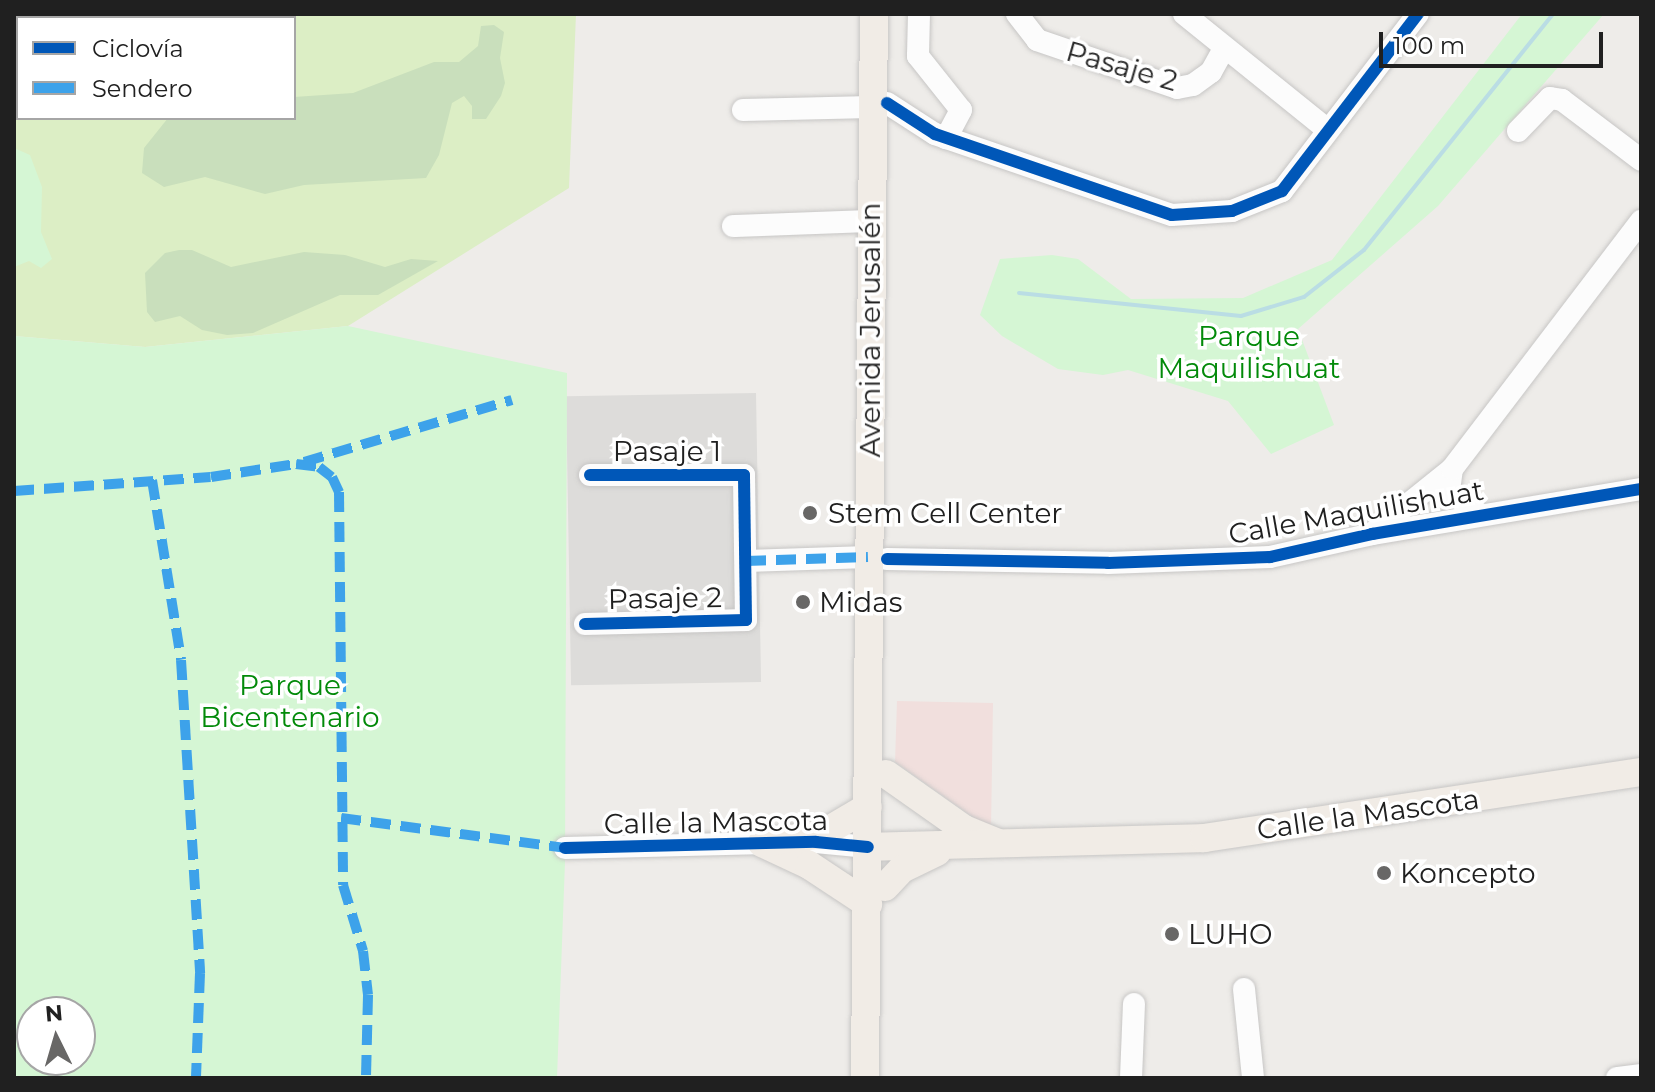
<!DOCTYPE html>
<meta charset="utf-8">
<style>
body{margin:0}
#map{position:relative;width:1655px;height:1092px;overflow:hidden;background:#eeece9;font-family:Montserrat,sans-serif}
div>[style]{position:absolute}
.residential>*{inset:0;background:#dddcda;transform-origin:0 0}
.commercial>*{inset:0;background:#f1dfdd}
.grass>*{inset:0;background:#dceec5}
.forest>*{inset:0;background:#c9dfbc}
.park>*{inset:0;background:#d5f6d4}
.stream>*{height:4px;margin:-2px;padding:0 2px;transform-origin:2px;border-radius:2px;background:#badde4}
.roads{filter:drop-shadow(0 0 2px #c7c6c5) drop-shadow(0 0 2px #c7c6c5)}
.minor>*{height:22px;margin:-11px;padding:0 11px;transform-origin:11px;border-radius:11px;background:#fcfcfc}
.major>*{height:28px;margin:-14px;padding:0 14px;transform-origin:14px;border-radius:14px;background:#f1ece6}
.quiet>*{height:10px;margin-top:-5px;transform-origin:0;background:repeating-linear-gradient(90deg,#3da2ea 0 20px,transparent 0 30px)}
.cycleway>*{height:12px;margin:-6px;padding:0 6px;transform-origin:6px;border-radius:6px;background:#0057b8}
.dots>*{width:22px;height:22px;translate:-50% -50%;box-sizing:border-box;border:4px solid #fff;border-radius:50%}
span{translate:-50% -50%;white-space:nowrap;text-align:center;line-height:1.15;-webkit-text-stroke:7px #fff;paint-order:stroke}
.street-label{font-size:28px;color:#202020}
.park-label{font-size:28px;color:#028a09}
.poi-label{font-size:28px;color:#202020}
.left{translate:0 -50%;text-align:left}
.frame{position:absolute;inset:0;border:16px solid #202020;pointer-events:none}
.legend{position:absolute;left:16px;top:16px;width:280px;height:104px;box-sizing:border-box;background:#fff;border:2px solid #a6a6a6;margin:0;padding:10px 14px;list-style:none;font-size:24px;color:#202020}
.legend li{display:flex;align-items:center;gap:16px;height:40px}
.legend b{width:40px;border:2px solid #a6a6a6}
.north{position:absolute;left:16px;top:996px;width:80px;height:80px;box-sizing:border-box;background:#fff;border:2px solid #a6a6a6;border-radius:50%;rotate:355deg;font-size:22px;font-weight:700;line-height:32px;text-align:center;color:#202020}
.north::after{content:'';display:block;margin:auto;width:28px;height:36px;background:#686766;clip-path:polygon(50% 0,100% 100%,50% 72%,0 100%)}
.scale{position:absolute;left:1379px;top:32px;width:224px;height:36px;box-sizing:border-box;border:4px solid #202020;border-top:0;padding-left:10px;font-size:24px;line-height:28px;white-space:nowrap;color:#202020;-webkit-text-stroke:6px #fff;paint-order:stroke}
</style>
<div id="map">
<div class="residential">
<div style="left:756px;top:393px;width:289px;height:190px;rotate:89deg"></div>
</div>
<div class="commercial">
<div style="clip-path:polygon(897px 701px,993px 703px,991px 830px,895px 762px)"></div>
</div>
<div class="grass">
<div style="clip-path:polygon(evenodd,14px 14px,576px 14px,569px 188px,348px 326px,145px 347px,14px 336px,14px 14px,18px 18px,294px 18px,294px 118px,18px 118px,18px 18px)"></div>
</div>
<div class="forest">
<div style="clip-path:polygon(14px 14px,210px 14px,18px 18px,18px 64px)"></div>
<div style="clip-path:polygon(494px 25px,504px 32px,500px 58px,505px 83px,501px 96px,486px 119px,472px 119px,472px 106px,464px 96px,452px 103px,439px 155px,426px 178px,304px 185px,265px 194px,205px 177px,164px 187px,142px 173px,144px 148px,168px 118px,294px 118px,294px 97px,353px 93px,434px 62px,459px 62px,478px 46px,481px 26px)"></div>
<div style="clip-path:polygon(179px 250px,192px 250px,231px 267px,304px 252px,345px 255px,385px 267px,411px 259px,438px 261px,378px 295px,340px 295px,253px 333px,227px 335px,202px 330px,180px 316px,155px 322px,147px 312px,145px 273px,165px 253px)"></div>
</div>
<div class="park">
<div style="clip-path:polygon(1522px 14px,1604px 14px,1438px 206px,1298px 329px,1334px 425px,1271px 454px,1228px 401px,1128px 370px,1103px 375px,1058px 369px,1002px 336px,980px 315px,1000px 259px,1052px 255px,1078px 259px,1131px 299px,1243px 298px,1332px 260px)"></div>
<div style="clip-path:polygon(14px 148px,30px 155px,42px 187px,41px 232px,52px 259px,41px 268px,29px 261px,14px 267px)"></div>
<div style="clip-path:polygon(evenodd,348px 326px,567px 373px,565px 862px,557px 1078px,14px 1078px,14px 336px,145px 347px,348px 326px,32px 1012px,80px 1012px,80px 1060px,32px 1060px,32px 1012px)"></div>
</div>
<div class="stream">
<div style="left:1019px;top:293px;width:223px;rotate:5.9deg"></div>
<div style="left:1241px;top:316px;width:66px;rotate:-16.8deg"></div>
<div style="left:1304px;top:297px;width:76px;rotate:-38.1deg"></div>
<div style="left:1364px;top:250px;width:302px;rotate:-51.3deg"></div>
</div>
<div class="roads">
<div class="minor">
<div style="left:919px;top:14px;width:42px;rotate:91.4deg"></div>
<div style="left:918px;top:56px;width:69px;rotate:51.5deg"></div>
<div style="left:961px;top:110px;width:32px;rotate:118deg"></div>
<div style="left:1017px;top:14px;width:33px;rotate:52deg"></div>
<div style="left:1037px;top:40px;width:148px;rotate:18.9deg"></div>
<div style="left:1177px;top:88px;width:16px;rotate:-11deg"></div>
<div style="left:1193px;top:85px;width:22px;rotate:-36deg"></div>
<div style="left:1211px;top:72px;width:26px;rotate:-61deg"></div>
<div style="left:1184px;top:14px;width:185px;rotate:38.9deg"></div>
<div style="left:887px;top:103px;width:57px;rotate:32.9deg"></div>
<div style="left:935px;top:134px;width:250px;rotate:18.9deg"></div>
<div style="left:1172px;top:215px;width:60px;rotate:-3.8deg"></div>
<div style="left:1232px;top:211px;width:54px;rotate:-21.8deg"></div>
<div style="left:1282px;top:191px;width:223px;rotate:-52.5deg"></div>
<div style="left:743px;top:110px;width:128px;rotate:-1.3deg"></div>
<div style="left:1518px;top:131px;width:46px;rotate:-45.9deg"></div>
<div style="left:1550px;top:98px;width:12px;rotate:9deg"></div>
<div style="left:1562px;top:100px;width:99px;rotate:37.2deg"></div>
<div style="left:733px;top:226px;width:138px;rotate:-2.1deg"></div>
<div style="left:1452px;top:469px;width:22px;rotate:98deg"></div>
<div style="left:1449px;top:491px;width:38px;rotate:37deg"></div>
<div style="left:1376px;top:530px;width:97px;rotate:-38.8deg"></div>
<div style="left:1452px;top:469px;width:312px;rotate:-52.7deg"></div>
<div style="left:887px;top:559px;width:221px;rotate:1deg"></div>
<div style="left:1108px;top:563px;width:162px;rotate:-2.1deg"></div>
<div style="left:1270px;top:557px;width:105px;rotate:-12.7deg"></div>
<div style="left:1372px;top:534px;width:273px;rotate:-9.5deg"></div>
<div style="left:746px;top:561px;width:122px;rotate:-1.9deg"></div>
<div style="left:585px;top:624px;width:161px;rotate:-1.4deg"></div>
<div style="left:746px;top:620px;width:145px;rotate:-90.8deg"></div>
<div style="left:744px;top:475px;width:154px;rotate:180deg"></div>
<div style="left:565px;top:848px;width:251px;rotate:-1.4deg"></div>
<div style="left:816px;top:842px;width:52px;rotate:5.5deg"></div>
<div style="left:1244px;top:989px;width:89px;rotate:84.2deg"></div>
<div style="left:1131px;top:1078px;width:74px;rotate:-87.7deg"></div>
<div style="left:1617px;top:1078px;width:24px;rotate:-7deg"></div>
</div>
<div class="major">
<div style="left:886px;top:774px;width:95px;rotate:35.2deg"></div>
<div style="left:964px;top:829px;width:35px;rotate:22deg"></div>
<div style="left:762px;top:843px;width:52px;rotate:25.1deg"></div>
<div style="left:809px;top:865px;width:71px;rotate:33.5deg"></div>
<div style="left:762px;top:843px;width:61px;rotate:-8.5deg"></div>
<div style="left:822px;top:834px;width:53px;rotate:-30.4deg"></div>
<div style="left:868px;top:847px;width:336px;rotate:-1.5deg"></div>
<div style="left:1204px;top:838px;width:442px;rotate:-8.6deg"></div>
<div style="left:885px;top:887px;width:25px;rotate:-47deg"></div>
<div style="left:902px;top:869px;width:39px;rotate:-26deg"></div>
<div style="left:865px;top:1078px;width:1064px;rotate:-89.52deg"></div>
</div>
</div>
<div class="quiet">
<div style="left:304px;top:462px;width:217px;rotate:-16.6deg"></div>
<div style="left:152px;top:480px;width:182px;rotate:80.8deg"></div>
<div style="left:181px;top:660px;width:314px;rotate:86.5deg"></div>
<div style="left:200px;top:973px;width:105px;rotate:92.2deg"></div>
<div style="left:14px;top:491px;width:197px;rotate:-4.1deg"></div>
<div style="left:211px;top:477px;width:86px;rotate:-8.7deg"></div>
<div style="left:296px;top:464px;width:23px;rotate:7deg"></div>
<div style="left:319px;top:467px;width:16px;rotate:38deg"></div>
<div style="left:332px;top:477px;width:17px;rotate:65deg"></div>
<div style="left:339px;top:492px;width:393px;rotate:89.4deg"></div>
<div style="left:343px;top:885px;width:69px;rotate:73.1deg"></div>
<div style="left:363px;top:951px;width:44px;rotate:83.5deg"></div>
<div style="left:368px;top:995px;width:83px;rotate:91.4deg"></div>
<div style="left:746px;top:561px;width:122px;rotate:-1.9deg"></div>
<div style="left:341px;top:818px;width:226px;rotate:7.6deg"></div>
</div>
<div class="cycleway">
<div style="left:887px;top:103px;width:57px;rotate:32.9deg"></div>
<div style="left:935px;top:134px;width:250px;rotate:18.9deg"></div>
<div style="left:1172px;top:215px;width:60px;rotate:-3.8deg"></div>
<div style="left:1232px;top:211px;width:54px;rotate:-21.8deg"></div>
<div style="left:1282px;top:191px;width:223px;rotate:-52.5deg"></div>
<div style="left:887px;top:559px;width:221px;rotate:1deg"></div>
<div style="left:1108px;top:563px;width:162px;rotate:-2.1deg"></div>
<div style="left:1270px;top:557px;width:105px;rotate:-12.7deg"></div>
<div style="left:1372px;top:534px;width:273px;rotate:-9.5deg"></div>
<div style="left:585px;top:624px;width:161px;rotate:-1.4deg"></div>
<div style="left:746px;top:620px;width:145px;rotate:-90.8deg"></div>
<div style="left:744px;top:475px;width:154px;rotate:180deg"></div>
<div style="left:565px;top:848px;width:251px;rotate:-1.4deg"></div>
<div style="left:816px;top:842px;width:52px;rotate:5.5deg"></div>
</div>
<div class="dots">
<div style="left:810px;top:513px;background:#686766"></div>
<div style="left:803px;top:602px;background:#686766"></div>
<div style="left:1384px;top:873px;background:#686766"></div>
<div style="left:1172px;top:934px;background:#686766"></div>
</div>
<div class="street-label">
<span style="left:1122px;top:66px;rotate:16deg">Pasaje 2</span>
<span style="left:870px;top:330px;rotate:-90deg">Avenida Jerusalén</span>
<span style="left:667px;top:451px">Pasaje 1</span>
<span style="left:1356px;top:512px;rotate:-10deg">Calle Maquilishuat</span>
<span style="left:665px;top:598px;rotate:-1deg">Pasaje 2</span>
<span style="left:1368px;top:814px;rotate:-8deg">Calle la Mascota</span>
<span style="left:716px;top:822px;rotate:-1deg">Calle la Mascota</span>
</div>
<div class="park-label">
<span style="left:1249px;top:352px">Parque<br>Maquilishuat</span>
<span style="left:290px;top:701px">Parque<br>Bicentenario</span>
</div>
<div class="poi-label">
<span class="left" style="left:828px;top:513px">Stem Cell Center</span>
<span class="left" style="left:819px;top:602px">Midas</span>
<span class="left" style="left:1400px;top:873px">Koncepto</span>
<span class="left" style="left:1188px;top:934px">LUHO</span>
</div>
<div class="frame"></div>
<ul class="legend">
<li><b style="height:10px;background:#0057b8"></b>Ciclovía</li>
<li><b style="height:10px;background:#3da2ea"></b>Sendero</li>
</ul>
<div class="north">N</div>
<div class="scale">100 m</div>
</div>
